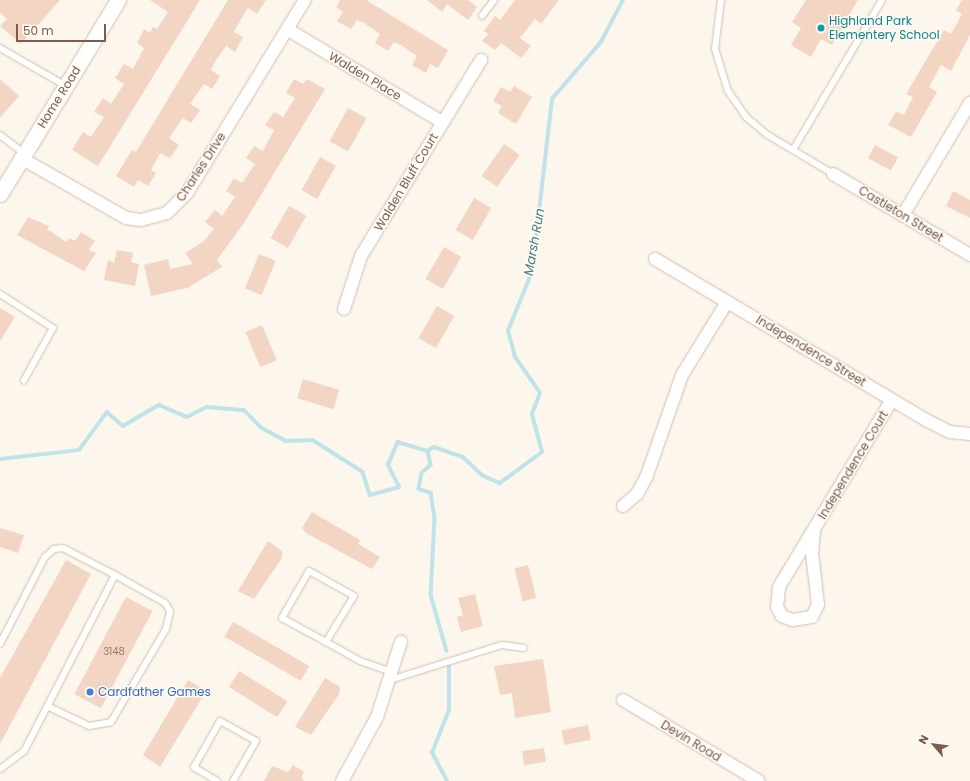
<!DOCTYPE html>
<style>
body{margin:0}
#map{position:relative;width:970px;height:781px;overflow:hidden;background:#fdf6ec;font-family:Poppins,sans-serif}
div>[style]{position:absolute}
.stream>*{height:3.5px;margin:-1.75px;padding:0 1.75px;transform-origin:1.75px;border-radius:1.75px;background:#bfe3e8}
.building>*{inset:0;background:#f3d5c3;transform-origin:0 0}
.roads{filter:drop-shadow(0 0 1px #d1beb0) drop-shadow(0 0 1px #d1beb0)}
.service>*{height:6px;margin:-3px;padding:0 3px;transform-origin:3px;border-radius:3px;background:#fff}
.minor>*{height:12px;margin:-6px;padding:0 6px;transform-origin:6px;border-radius:6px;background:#fff}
.tertiary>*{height:15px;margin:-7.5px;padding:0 7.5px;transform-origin:7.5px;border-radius:7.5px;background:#fff}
.dots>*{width:11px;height:11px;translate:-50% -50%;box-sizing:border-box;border:2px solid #fffaf3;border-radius:50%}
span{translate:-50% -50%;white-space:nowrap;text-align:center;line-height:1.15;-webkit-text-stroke:3px #fffaf3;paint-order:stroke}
.number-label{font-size:10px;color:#987a6a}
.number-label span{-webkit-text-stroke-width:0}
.culture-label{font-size:12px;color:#0d838f}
.left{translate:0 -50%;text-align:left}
.street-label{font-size:12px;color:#7a5c4d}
.shop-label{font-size:12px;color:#366cbe}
.water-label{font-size:13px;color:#437c86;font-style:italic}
.north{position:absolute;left:914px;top:725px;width:40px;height:40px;-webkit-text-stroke:3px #fffaf3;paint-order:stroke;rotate:298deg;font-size:11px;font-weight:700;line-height:16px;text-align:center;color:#7a5c4d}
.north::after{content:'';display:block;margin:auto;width:14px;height:18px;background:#7a5c4d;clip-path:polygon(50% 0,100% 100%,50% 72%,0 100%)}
.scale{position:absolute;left:16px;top:24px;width:90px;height:18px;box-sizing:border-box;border:2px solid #7a5c4d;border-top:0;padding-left:5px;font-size:12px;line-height:14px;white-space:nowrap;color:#7a5c4d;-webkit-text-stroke:3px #fffaf3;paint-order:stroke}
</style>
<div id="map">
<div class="stream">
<div style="left:428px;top:451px;width:14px;rotate:78deg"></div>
<div style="left:431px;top:465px;width:12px;rotate:138deg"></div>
<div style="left:422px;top:473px;width:16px;rotate:101deg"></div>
<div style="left:419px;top:489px;width:13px;rotate:18deg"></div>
<div style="left:431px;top:493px;width:24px;rotate:81deg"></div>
<div style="left:435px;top:517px;width:78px;rotate:92.9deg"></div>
<div style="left:431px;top:595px;width:58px;rotate:74.1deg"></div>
<div style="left:0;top:459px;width:80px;rotate:-6.5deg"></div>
<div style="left:79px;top:450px;width:47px;rotate:-53.6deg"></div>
<div style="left:107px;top:412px;width:21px;rotate:41deg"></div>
<div style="left:123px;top:426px;width:42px;rotate:-30.3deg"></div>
<div style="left:159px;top:405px;width:30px;rotate:23deg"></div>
<div style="left:187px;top:417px;width:22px;rotate:-27deg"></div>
<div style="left:207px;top:407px;width:37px;rotate:5deg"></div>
<div style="left:244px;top:410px;width:25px;rotate:45deg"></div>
<div style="left:262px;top:428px;width:27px;rotate:28deg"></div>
<div style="left:286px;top:441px;width:27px;rotate:-2deg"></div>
<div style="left:313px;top:440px;width:59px;rotate:32.6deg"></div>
<div style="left:363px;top:472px;width:24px;rotate:73deg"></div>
<div style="left:370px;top:495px;width:30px;rotate:-15deg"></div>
<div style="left:399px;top:487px;width:25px;rotate:-117deg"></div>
<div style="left:388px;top:465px;width:25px;rotate:-67deg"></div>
<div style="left:398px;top:442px;width:31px;rotate:17deg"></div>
<div style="left:428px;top:451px;width:7px;rotate:-34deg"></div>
<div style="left:434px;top:447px;width:31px;rotate:19deg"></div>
<div style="left:463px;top:457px;width:26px;rotate:43deg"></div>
<div style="left:482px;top:475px;width:20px;rotate:24deg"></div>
<div style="left:500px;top:483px;width:52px;rotate:-36.4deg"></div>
<div style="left:542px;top:452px;width:39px;rotate:-105deg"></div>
<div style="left:532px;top:414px;width:22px;rotate:-69deg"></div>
<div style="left:540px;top:393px;width:44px;rotate:-124.8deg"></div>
<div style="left:515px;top:357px;width:27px;rotate:-105deg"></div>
<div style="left:508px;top:331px;width:64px;rotate:-67.9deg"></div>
<div style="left:532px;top:272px;width:174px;rotate:-83.4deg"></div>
<div style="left:552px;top:99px;width:75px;rotate:-49.3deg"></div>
<div style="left:601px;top:42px;width:47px;rotate:-62.4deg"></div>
<div style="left:447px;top:781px;width:32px;rotate:-118deg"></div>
<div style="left:432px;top:753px;width:46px;rotate:-68.4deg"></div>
<div style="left:449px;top:710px;width:43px;rotate:-90deg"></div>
</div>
<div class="building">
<div style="clip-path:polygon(0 0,60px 0,21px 44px,0 26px,7px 19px,0 13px)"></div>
<div style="clip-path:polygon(150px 0,200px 0,98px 166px,72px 150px,83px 132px,91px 137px,104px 117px,94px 112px,103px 98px,111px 104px,124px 84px,115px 78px,124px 64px,133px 69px,144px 48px,137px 43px,144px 29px,150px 33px,153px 27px,157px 29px,168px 12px)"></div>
<div style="clip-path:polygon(228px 0,266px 0,257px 14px,248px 8px,240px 21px,234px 32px,243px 37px,235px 52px,226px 46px,216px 60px,211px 70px,220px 76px,212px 89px,204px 84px,190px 104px,200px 110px,191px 123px,183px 118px,169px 138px,179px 145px,170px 158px,160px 153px,151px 170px,156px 173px,148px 186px,138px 180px,134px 187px,116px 176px,132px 150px,136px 152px)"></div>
<div style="clip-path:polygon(340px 0,366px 0,448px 50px,438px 68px,430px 64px,426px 73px,412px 65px,417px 56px,401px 45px,394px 42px,388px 51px,375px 43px,380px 34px,364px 23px,357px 20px,351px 29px,337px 21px,343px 12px,336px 7px)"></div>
<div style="clip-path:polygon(427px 0,468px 0,477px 7px,468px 20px,447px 4px,442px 12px)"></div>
<div style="clip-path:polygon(515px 0,559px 0,541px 24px,535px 19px,520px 38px,531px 46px,521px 58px,501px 43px,495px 50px,482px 41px,488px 34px,484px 31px,495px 16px,500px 20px)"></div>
<div style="clip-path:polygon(806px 0,858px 0,832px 45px,821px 39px,811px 57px,791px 45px,801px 28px,792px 22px)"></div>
<div style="clip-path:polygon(962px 0,970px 0,970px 35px,951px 71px,941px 65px,929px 87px,937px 92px,911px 137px,888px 125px,896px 111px,904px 115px,913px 97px,906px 94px,944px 30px,951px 34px,962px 14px,956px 10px)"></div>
<div style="clip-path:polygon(0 79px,19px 96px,0 118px)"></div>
<div style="clip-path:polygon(294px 79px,303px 84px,307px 79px,325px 89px,244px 223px,217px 260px,222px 267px,187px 288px,151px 296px,144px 265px,168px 259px,170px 269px,193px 264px,185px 253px,204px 241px,214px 229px,205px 222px,215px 210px,222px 216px,235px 197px,226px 191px,234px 178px,242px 183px,255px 164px,246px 158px,254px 146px,263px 151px,274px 130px,265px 125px,274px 112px,283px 117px,295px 98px,286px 93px)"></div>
<div style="clip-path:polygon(514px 86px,532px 97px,516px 124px,498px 113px,502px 106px,493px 101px,501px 87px,510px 92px)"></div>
<div style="left:348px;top:108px;width:21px;height:38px;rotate:29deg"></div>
<div style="left:504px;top:144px;width:19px;height:39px;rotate:35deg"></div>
<div style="left:875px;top:145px;width:26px;height:15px;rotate:28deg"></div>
<div style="left:320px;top:157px;width:18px;height:38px;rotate:29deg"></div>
<div style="clip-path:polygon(953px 191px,970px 200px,970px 218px,946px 206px)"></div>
<div style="left:474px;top:198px;width:20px;height:37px;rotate:30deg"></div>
<div style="left:289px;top:206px;width:20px;height:37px;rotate:30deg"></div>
<div style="clip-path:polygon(28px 217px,49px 226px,47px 229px,66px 242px,69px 238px,75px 241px,81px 232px,95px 241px,89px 250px,96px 253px,84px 271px,17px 235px)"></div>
<div style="left:444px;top:247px;width:20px;height:37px;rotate:30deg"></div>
<div style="clip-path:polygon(117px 250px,133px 253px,131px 262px,139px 264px,135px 286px,104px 280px,108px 260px,114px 263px)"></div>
<div style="left:259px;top:254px;width:18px;height:37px;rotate:22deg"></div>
<div style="left:437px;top:306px;width:20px;height:37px;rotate:30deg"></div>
<div style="clip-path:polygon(0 308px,15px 317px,0 341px)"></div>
<div style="left:262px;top:325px;width:38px;height:18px;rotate:67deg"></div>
<div style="left:303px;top:379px;width:38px;height:20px;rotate:17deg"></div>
<div style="clip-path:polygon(312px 512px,360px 540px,358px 544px,380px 557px,372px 569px,306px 533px,302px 528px)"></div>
<div style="clip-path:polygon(0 528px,24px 535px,18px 553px,0 547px)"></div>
<div style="clip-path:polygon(268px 541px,282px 551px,282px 558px,254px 599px,238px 591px)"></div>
<div style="clip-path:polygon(66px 560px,91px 574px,0 744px,0 678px)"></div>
<div style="left:528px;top:565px;width:34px;height:14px;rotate:76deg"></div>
<div style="clip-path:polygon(475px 594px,483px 626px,461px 632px,457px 617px,463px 615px,458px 598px)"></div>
<div style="left:126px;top:597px;width:30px;height:110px;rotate:28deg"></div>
<div style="left:233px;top:622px;width:88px;height:17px;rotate:30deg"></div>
<div style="clip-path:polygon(543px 659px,551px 712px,515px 718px,512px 693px,500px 695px,494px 666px)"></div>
<div style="left:239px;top:671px;width:57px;height:19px;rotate:32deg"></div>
<div style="clip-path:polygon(325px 678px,340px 687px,339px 694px,311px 735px,295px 727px)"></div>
<div style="clip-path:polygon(188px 680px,203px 689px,200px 694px,203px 696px,160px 767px,143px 755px)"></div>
<div style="left:588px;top:725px;width:15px;height:27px;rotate:79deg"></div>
<div style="left:544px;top:748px;width:14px;height:22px;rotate:82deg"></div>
<div style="clip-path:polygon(293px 765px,304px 772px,301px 778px,305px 781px,264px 781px,272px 766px,288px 772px)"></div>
</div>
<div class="roads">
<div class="service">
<div style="left:721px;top:0;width:49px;rotate:97deg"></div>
<div style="left:715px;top:49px;width:44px;rotate:72.8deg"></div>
<div style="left:728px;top:91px;width:32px;rotate:55deg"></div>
<div style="left:746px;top:117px;width:26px;rotate:40deg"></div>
<div style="left:766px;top:134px;width:78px;rotate:30.8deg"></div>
<div style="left:482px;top:16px;width:20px;rotate:-53deg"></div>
<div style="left:0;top:48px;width:76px;rotate:29.9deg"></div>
<div style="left:0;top:135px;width:30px;rotate:37deg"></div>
<div style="left:793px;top:150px;width:174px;rotate:-59.3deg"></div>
<div style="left:0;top:294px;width:63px;rotate:32.7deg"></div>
<div style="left:53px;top:328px;width:60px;rotate:119.1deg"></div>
<div style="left:326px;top:642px;width:54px;rotate:-58.7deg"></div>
<div style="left:354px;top:596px;width:51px;rotate:-150.9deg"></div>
<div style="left:309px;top:571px;width:54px;rotate:119.9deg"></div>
<div style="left:282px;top:618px;width:50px;rotate:28.6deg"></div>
<div style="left:326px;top:642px;width:39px;rotate:29deg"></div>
<div style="left:360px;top:661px;width:34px;rotate:19deg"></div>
<div style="left:0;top:644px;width:98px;rotate:-62.7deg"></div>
<div style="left:45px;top:557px;width:12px;rotate:-42deg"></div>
<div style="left:54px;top:549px;width:9px;rotate:-6deg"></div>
<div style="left:63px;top:548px;width:59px;rotate:27.4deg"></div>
<div style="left:115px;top:575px;width:198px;rotate:117.3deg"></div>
<div style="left:24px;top:751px;width:30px;rotate:143deg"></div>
<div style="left:390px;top:680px;width:117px;rotate:-17.4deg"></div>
<div style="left:502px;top:645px;width:22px;rotate:8deg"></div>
<div style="left:47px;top:706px;width:47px;rotate:25.5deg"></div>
<div style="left:89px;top:726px;width:22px;rotate:-10deg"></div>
<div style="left:111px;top:722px;width:108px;rotate:-59.4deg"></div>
<div style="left:166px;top:629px;width:18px;rotate:-77deg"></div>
<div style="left:170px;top:611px;width:9px;rotate:-122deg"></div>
<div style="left:165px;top:603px;width:57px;rotate:-150.8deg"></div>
<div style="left:217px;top:781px;width:27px;rotate:-149deg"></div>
<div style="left:194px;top:767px;width:53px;rotate:-60.5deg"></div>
<div style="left:220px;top:721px;width:41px;rotate:29.1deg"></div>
<div style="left:256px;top:741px;width:46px;rotate:119.9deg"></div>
</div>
<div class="minor">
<div style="left:287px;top:29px;width:181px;rotate:31deg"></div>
<div style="left:21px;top:158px;width:121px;rotate:29.7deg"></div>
<div style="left:126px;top:218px;width:15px;rotate:8deg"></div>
<div style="left:141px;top:220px;width:27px;rotate:-15deg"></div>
<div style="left:167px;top:213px;width:28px;rotate:-45deg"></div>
<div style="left:187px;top:193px;width:226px;rotate:-58.6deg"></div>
<div style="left:833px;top:174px;width:159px;rotate:30.6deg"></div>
<div style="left:903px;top:215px;width:131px;rotate:-59.1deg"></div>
<div style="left:655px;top:259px;width:317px;rotate:30.7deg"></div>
<div style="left:928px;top:421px;width:25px;rotate:27deg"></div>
<div style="left:950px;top:432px;width:20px;rotate:6deg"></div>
<div style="left:344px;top:309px;width:56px;rotate:-72.2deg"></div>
<div style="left:361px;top:256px;width:230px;rotate:-58.5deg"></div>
<div style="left:623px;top:506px;width:18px;rotate:-41deg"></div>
<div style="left:637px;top:494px;width:18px;rotate:-61deg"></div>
<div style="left:646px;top:478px;width:109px;rotate:-70.7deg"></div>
<div style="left:682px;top:375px;width:86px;rotate:-58.3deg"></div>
<div style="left:814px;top:531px;width:22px;rotate:95deg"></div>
<div style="left:812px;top:553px;width:52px;rotate:83.4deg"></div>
<div style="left:818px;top:605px;width:13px;rotate:117deg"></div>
<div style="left:812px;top:617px;width:20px;rotate:171deg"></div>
<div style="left:792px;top:620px;width:11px;rotate:-158deg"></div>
<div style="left:782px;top:616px;width:10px;rotate:-119deg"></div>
<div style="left:777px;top:607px;width:20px;rotate:-84deg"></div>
<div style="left:779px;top:587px;width:218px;rotate:-58.9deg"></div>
<div style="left:623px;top:700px;width:158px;rotate:30.8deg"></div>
<div style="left:342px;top:781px;width:73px;rotate:-61.3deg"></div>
<div style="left:377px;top:717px;width:79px;rotate:-72.3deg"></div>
</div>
<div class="tertiary">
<div style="left:0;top:194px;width:227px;rotate:-58.7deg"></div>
</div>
</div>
<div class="dots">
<div style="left:821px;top:28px;background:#0f9aa8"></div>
<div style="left:90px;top:692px;background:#3f7fe0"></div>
</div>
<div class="number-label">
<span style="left:114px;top:652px">3148</span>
</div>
<div class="culture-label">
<span class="left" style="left:829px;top:28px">Highland Park<br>Elementery School</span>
</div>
<div class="street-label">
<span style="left:365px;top:76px;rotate:31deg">Walden Place</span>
<span style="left:59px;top:97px;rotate:-58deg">Home Road</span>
<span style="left:201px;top:167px;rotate:-57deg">Charles Drive</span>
<span style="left:406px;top:182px;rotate:-59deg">Walden Bluff Court</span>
<span style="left:901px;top:214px;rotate:31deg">Castleton Street</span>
<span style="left:811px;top:351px;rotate:31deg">Independence Street</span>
<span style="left:853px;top:465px;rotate:-59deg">Independence Court</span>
<span style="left:691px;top:741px;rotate:31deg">Devin Road</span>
</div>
<div class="shop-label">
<span class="left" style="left:98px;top:692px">Cardfather Games</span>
</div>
<div class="water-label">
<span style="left:535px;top:242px;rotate:-80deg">Marsh Run</span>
</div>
<div class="north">N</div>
<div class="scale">50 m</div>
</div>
